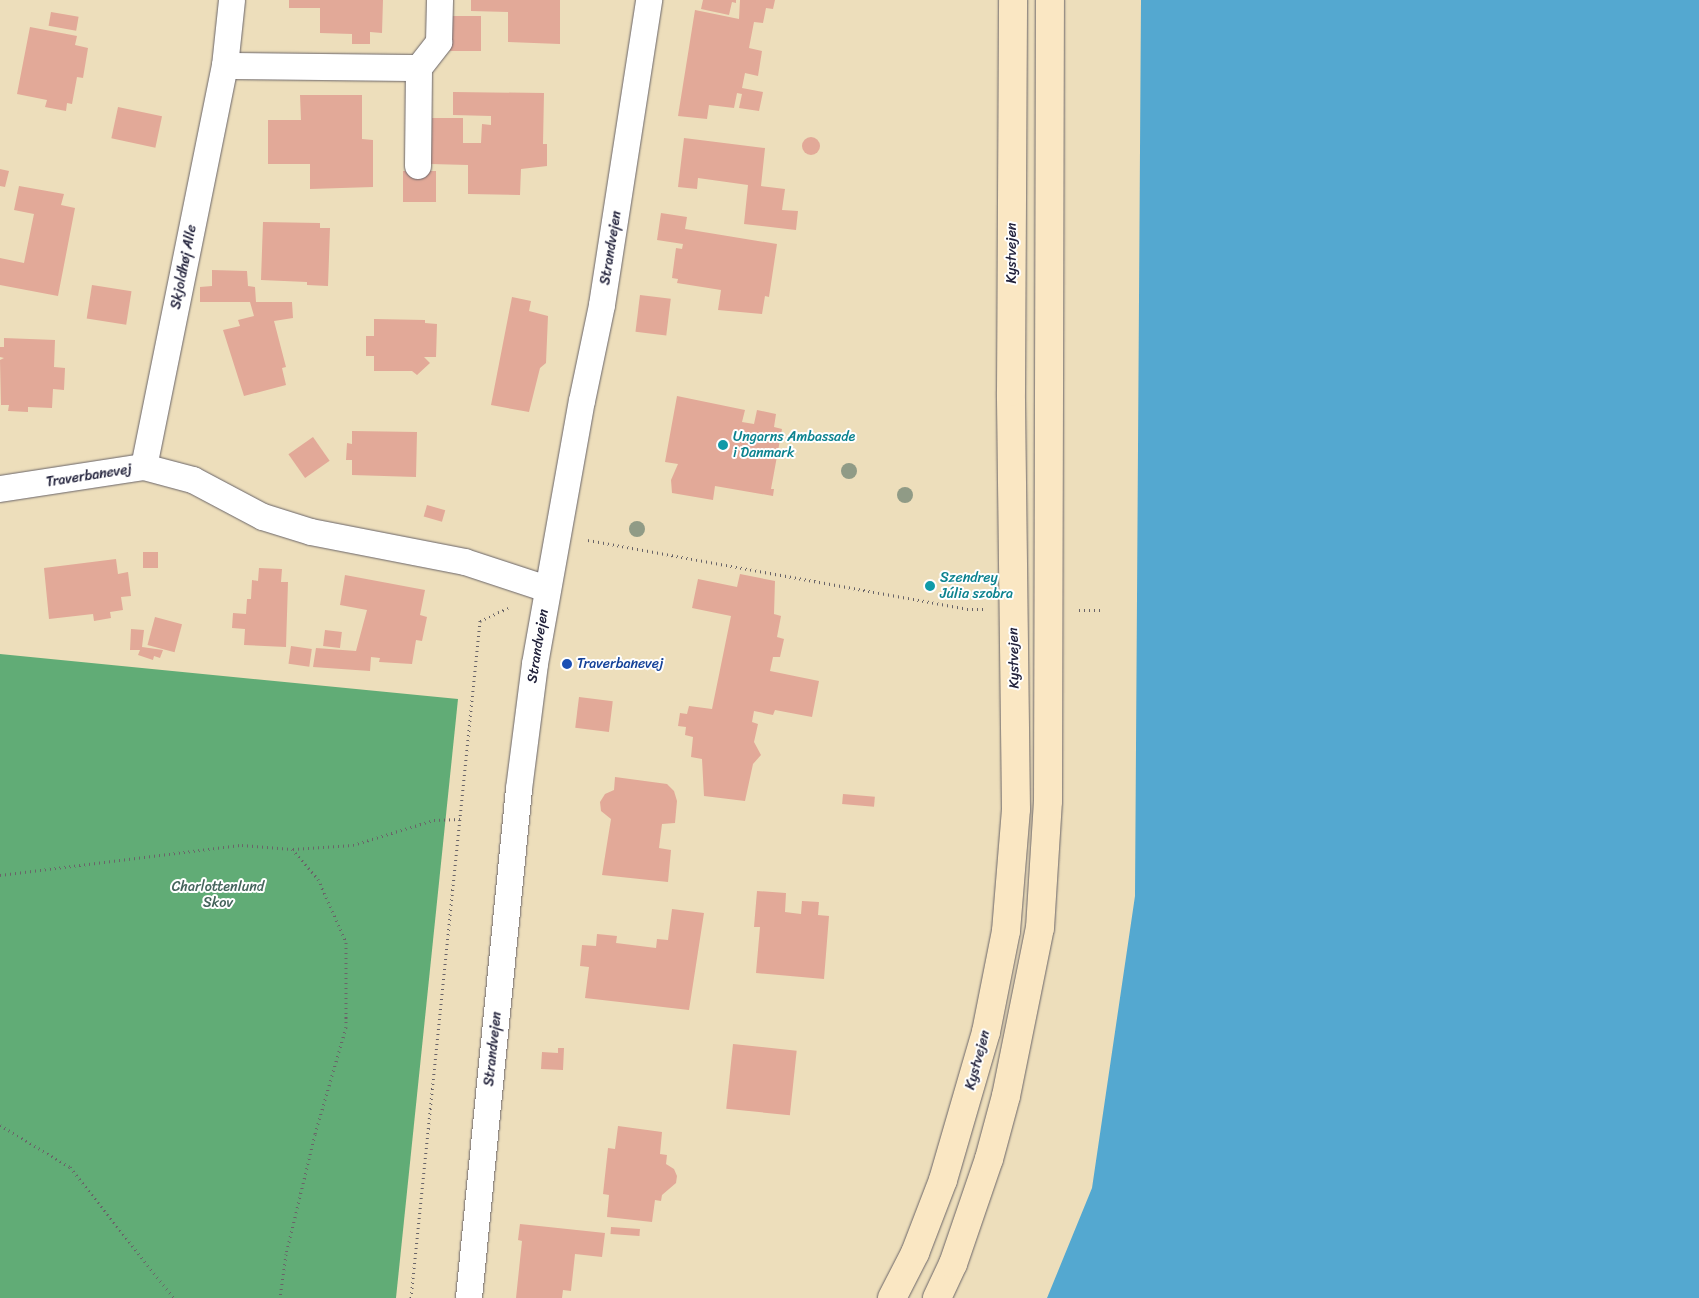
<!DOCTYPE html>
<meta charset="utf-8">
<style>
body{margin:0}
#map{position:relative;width:1699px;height:1298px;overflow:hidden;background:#eddebb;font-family:Sriracha,sans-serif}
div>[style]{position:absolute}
.forest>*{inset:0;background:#61ac76}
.water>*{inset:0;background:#54a8d0}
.building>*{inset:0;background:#e2a998;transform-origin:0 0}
.round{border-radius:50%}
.path>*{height:3px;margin-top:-1.5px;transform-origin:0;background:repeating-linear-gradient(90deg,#696468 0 1px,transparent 0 5px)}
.roads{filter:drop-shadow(0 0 1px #696468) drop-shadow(0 0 1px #696468)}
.minor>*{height:26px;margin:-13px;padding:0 13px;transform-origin:13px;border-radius:13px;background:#fff}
.secondary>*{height:28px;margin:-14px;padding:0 14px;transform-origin:14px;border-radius:14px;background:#fae7c3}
.trees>*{width:16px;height:16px;margin:-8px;border-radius:50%;background:#909b86}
.dots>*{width:14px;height:14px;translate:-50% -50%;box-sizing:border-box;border:2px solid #fff;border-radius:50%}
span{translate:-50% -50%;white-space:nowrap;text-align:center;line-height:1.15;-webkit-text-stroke:4px #fff;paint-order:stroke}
.street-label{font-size:14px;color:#22223b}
.culture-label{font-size:14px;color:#0d838f}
.left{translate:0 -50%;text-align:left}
.transit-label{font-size:14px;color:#164399}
.park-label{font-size:14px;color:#44645b}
</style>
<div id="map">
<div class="forest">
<div style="clip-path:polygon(0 654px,458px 699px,396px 1298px,0 1298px)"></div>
</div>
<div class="water">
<div style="clip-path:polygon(1141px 0,1699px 0,1699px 1298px,1047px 1298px,1092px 1188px,1135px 896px)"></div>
</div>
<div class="building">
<div style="clip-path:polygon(289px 0,383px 0,382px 33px,370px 32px,370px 44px,352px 44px,352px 34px,320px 33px,320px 8px,289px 8px)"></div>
<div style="clip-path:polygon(471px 0,560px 0,560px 44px,508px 42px,508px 12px,471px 11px)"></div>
<div style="clip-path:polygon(703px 0,736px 0,736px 3px,732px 2px,729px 15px,701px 9px)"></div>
<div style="clip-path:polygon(740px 0,775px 0,773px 9px,766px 8px,763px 23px,754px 22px,749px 48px,762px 51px,758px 76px,745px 73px,742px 88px,763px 92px,759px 111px,739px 108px,742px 94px,737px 93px,734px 108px,709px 105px,707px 119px,678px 116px,695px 10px,739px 19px)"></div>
<div style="left:51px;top:12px;width:28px;height:14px;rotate:10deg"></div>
<div style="left:450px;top:16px;width:31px;height:35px"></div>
<div style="clip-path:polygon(30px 27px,77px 36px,75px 45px,88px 48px,83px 78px,77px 77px,72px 104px,67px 103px,66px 111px,45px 107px,47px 100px,17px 94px)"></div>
<div style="clip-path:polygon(453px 92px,544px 93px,543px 144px,547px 144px,547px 166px,521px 169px,520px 195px,468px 194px,468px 165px,431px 164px,432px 118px,463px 118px,463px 143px,481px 143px,482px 124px,491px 125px,491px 116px,453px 115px)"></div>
<div style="clip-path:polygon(300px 95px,362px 95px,362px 139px,373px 140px,373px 187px,310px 189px,310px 164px,268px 164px,268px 120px,301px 120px)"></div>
<div style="left:118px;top:107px;width:45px;height:32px;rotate:12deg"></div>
<div class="round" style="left:802px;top:137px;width:18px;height:18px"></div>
<div style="clip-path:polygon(684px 138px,765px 148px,761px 186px,785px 189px,782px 210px,798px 211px,796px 230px,744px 224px,748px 185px,698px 178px,697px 189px,678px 187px)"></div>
<div style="clip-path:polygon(0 169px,9px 171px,5px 187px,0 186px)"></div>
<div style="left:403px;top:171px;width:33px;height:31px"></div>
<div style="clip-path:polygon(19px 186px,64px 194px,61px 205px,75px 208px,58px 296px,0 285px,0 258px,24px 263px,34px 214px,14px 210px)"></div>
<div style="clip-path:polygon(661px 213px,687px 217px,685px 229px,777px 244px,769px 297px,765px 296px,762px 314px,718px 310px,721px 290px,677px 283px,678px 279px,672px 278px,676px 248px,682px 249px,683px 244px,657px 240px)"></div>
<div style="clip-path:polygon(263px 222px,320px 223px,320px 228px,330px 228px,328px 286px,307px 285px,307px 282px,261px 280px)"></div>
<div style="clip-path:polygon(212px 270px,247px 271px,248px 286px,255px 287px,256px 302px,292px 302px,293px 318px,274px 321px,286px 367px,282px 368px,286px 385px,244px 396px,223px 330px,240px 326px,238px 320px,254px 316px,250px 302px,200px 302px,200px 287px,212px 286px)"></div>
<div style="left:92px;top:285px;width:40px;height:34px;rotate:9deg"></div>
<div style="left:640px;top:295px;width:31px;height:37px;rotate:7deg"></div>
<div style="clip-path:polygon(512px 297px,531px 301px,529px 311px,548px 316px,546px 363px,540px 368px,529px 412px,491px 405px)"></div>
<div style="clip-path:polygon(374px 319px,425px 320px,425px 323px,437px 324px,436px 357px,424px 357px,430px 363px,417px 375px,412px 371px,374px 371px,374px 356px,366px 356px,366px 336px,374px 336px)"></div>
<div style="clip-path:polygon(4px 338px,55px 340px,54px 367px,65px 368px,64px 390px,53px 389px,52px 408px,28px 407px,28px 412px,8px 411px,9px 405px,1px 405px,0 360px,4px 358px,0 357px,0 347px,4px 347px)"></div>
<div style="clip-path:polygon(677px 396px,745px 410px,742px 422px,754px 424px,757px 410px,776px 414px,774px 427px,782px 429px,771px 489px,774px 489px,773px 496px,715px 486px,713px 500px,672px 493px,671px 480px,678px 464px,665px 462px)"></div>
<div style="clip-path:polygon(352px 431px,417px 432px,416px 477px,352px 475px,352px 460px,346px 460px,347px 443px,352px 444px)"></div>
<div style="left:313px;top:437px;width:29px;height:30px;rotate:55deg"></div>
<div style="left:427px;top:505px;width:19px;height:12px;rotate:16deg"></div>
<div style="left:143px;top:552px;width:15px;height:16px"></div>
<div style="clip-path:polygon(116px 559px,118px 574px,128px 572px,131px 596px,121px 597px,123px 610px,110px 612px,111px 618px,94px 621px,93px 614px,49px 619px,44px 568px)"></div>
<div style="clip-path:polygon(259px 568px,282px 569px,281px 582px,288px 582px,286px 647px,244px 645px,245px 629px,232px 628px,233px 613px,246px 614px,247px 599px,251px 599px,252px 580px,258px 581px)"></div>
<div style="clip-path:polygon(740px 574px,775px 581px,774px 614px,781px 616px,777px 637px,784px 639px,780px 657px,773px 657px,770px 671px,819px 681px,812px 717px,775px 710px,773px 715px,754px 711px,752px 722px,758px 724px,754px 742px,761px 755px,753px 764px,745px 801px,704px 796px,702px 759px,691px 757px,693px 737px,685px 735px,686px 727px,678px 726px,680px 713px,687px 714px,689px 706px,712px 709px,731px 616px,692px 608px,698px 579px,737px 587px)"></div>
<div style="clip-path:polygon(345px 575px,425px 590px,420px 615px,427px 617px,422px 641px,416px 640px,412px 664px,379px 662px,380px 658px,371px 657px,370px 671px,313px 667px,316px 648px,356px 651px,367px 610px,340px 605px)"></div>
<div style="left:155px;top:617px;width:28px;height:29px;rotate:15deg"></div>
<div style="clip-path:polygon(131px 629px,144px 630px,142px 647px,163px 650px,160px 658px,154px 656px,153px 660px,138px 655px,140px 650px,130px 650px)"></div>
<div style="left:325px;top:630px;width:17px;height:16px;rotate:7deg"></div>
<div style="left:291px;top:646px;width:21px;height:18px;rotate:8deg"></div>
<div style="left:579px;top:697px;width:34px;height:31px;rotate:7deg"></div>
<div style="clip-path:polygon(615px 777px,667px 784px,674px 791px,677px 801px,675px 823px,662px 824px,659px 848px,671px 850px,668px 882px,602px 875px,611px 819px,601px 811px,600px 802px,605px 794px,614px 790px)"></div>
<div style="left:843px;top:794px;width:32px;height:10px;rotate:5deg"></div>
<div style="clip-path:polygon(757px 891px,786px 893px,785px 912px,801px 914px,802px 901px,819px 902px,818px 915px,829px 916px,824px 979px,756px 973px,760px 927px,754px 927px)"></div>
<div style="clip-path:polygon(672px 909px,704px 913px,689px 1010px,585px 998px,589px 967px,580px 966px,582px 945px,596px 946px,597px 934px,617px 936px,616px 943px,656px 948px,657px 939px,668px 940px)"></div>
<div style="left:733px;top:1044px;width:64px;height:65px;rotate:6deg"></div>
<div style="clip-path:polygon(558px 1048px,564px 1048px,563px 1070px,541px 1069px,542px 1052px,558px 1053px)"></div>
<div style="clip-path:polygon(618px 1126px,662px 1132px,660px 1154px,667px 1155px,666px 1164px,674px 1169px,677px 1176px,676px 1183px,662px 1195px,661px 1201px,655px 1200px,652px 1222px,607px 1217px,609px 1195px,603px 1194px,608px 1148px,615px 1149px)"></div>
<div style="clip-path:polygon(520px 1224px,605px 1233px,602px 1257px,575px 1254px,571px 1291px,563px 1290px,562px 1298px,516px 1298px,522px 1241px,518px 1240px)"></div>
<div style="left:611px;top:1227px;width:29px;height:7px;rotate:4deg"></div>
</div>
<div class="path">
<div style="left:588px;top:540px;width:385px;rotate:10.3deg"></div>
<div style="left:967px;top:609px;width:16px"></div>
<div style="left:1079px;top:610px;width:22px"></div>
<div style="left:293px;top:849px;width:60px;rotate:-3.8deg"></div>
<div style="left:353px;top:845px;width:85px;rotate:-17.2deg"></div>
<div style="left:434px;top:820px;width:26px;rotate:-2deg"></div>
<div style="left:0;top:875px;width:244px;rotate:-7.1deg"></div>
<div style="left:242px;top:845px;width:50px;rotate:4.6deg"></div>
<div style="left:292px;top:849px;width:40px;rotate:49deg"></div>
<div style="left:318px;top:879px;width:69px;rotate:66deg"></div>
<div style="left:346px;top:942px;width:85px;rotate:90deg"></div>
<div style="left:346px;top:1027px;width:111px;rotate:106.2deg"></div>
<div style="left:315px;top:1134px;width:123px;rotate:103.6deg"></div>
<div style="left:286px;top:1254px;width:44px;rotate:97.8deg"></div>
<div style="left:0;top:1125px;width:82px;rotate:31deg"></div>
<div style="left:70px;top:1167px;width:167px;rotate:51.6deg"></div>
<div style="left:411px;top:1298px;width:681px;rotate:-84.18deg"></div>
<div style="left:480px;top:621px;width:31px;rotate:-25deg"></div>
</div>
<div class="roads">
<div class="minor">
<div style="left:225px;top:66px;width:194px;rotate:0.6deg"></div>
<div style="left:418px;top:166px;width:98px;rotate:-89.4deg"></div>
<div style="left:419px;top:68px;width:33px;rotate:-52deg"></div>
<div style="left:439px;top:42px;width:42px;rotate:-88.6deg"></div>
<div style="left:144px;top:467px;width:409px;rotate:-78.6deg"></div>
<div style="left:225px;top:66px;width:66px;rotate:-83.9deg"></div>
<div style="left:0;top:489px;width:146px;rotate:-8.7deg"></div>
<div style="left:144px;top:467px;width:51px;rotate:14.9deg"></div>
<div style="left:193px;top:480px;width:79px;rotate:27.9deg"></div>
<div style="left:263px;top:517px;width:50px;rotate:17.4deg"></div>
<div style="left:311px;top:532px;width:157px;rotate:11deg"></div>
<div style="left:465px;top:562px;width:86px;rotate:18.2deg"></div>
<div style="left:469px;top:1298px;width:511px;rotate:-84.39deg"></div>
<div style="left:519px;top:789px;width:126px;rotate:-82.7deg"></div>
<div style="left:535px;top:664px;width:267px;rotate:-79.9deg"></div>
<div style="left:582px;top:401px;width:98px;rotate:-78.2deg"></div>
<div style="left:602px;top:305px;width:309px;rotate:-81.2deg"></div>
</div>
<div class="secondary">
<div style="left:892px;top:1298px;width:51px;rotate:-62.9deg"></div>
<div style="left:915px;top:1253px;width:78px;rotate:-69deg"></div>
<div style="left:943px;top:1180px;width:154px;rotate:-73.8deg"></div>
<div style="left:986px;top:1032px;width:103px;rotate:-78.8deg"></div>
<div style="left:1006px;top:931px;width:122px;rotate:-85.3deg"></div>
<div style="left:1016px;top:809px;width:417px;rotate:-90.7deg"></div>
<div style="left:1011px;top:392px;width:392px;rotate:-89.7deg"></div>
<div style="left:937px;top:1298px;width:38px;rotate:-65deg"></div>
<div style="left:953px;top:1264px;width:111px;rotate:-71.1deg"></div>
<div style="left:989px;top:1159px;width:65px;rotate:-74.9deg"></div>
<div style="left:1006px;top:1096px;width:171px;rotate:-78.6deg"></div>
<div style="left:1040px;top:928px;width:127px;rotate:-86.4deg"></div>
<div style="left:1048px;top:801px;width:801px;rotate:-89.86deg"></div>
</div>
</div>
<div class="trees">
<div style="left:849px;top:471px"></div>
<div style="left:905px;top:495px"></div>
<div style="left:637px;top:529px"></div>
</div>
<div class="dots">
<div style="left:723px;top:445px;background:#0f9aa8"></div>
<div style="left:930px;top:586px;background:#0f9aa8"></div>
<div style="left:567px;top:664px;background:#1a4fb4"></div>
</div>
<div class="street-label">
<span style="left:611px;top:248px;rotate:-81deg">Strandvejen</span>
<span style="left:1012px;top:253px;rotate:-90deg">Kystvejen</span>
<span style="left:184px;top:267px;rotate:-79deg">Skjoldhøj Alle</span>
<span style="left:89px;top:476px;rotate:-9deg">Traverbanevej</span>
<span style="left:538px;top:646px;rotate:-81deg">Strandvejen</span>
<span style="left:1014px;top:658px;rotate:-91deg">Kystvejen</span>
<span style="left:493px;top:1049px;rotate:-84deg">Strandvejen</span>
<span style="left:978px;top:1060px;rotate:-75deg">Kystvejen</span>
</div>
<div class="culture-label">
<span class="left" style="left:733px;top:445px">Ungarns Ambassade<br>i Danmark</span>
<span class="left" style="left:940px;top:586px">Szendrey<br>Júlia szobra</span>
</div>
<div class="transit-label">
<span class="left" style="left:577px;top:664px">Traverbanevej</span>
</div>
<div class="park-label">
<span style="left:218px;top:895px">Charlottenlund<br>Skov</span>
</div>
</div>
